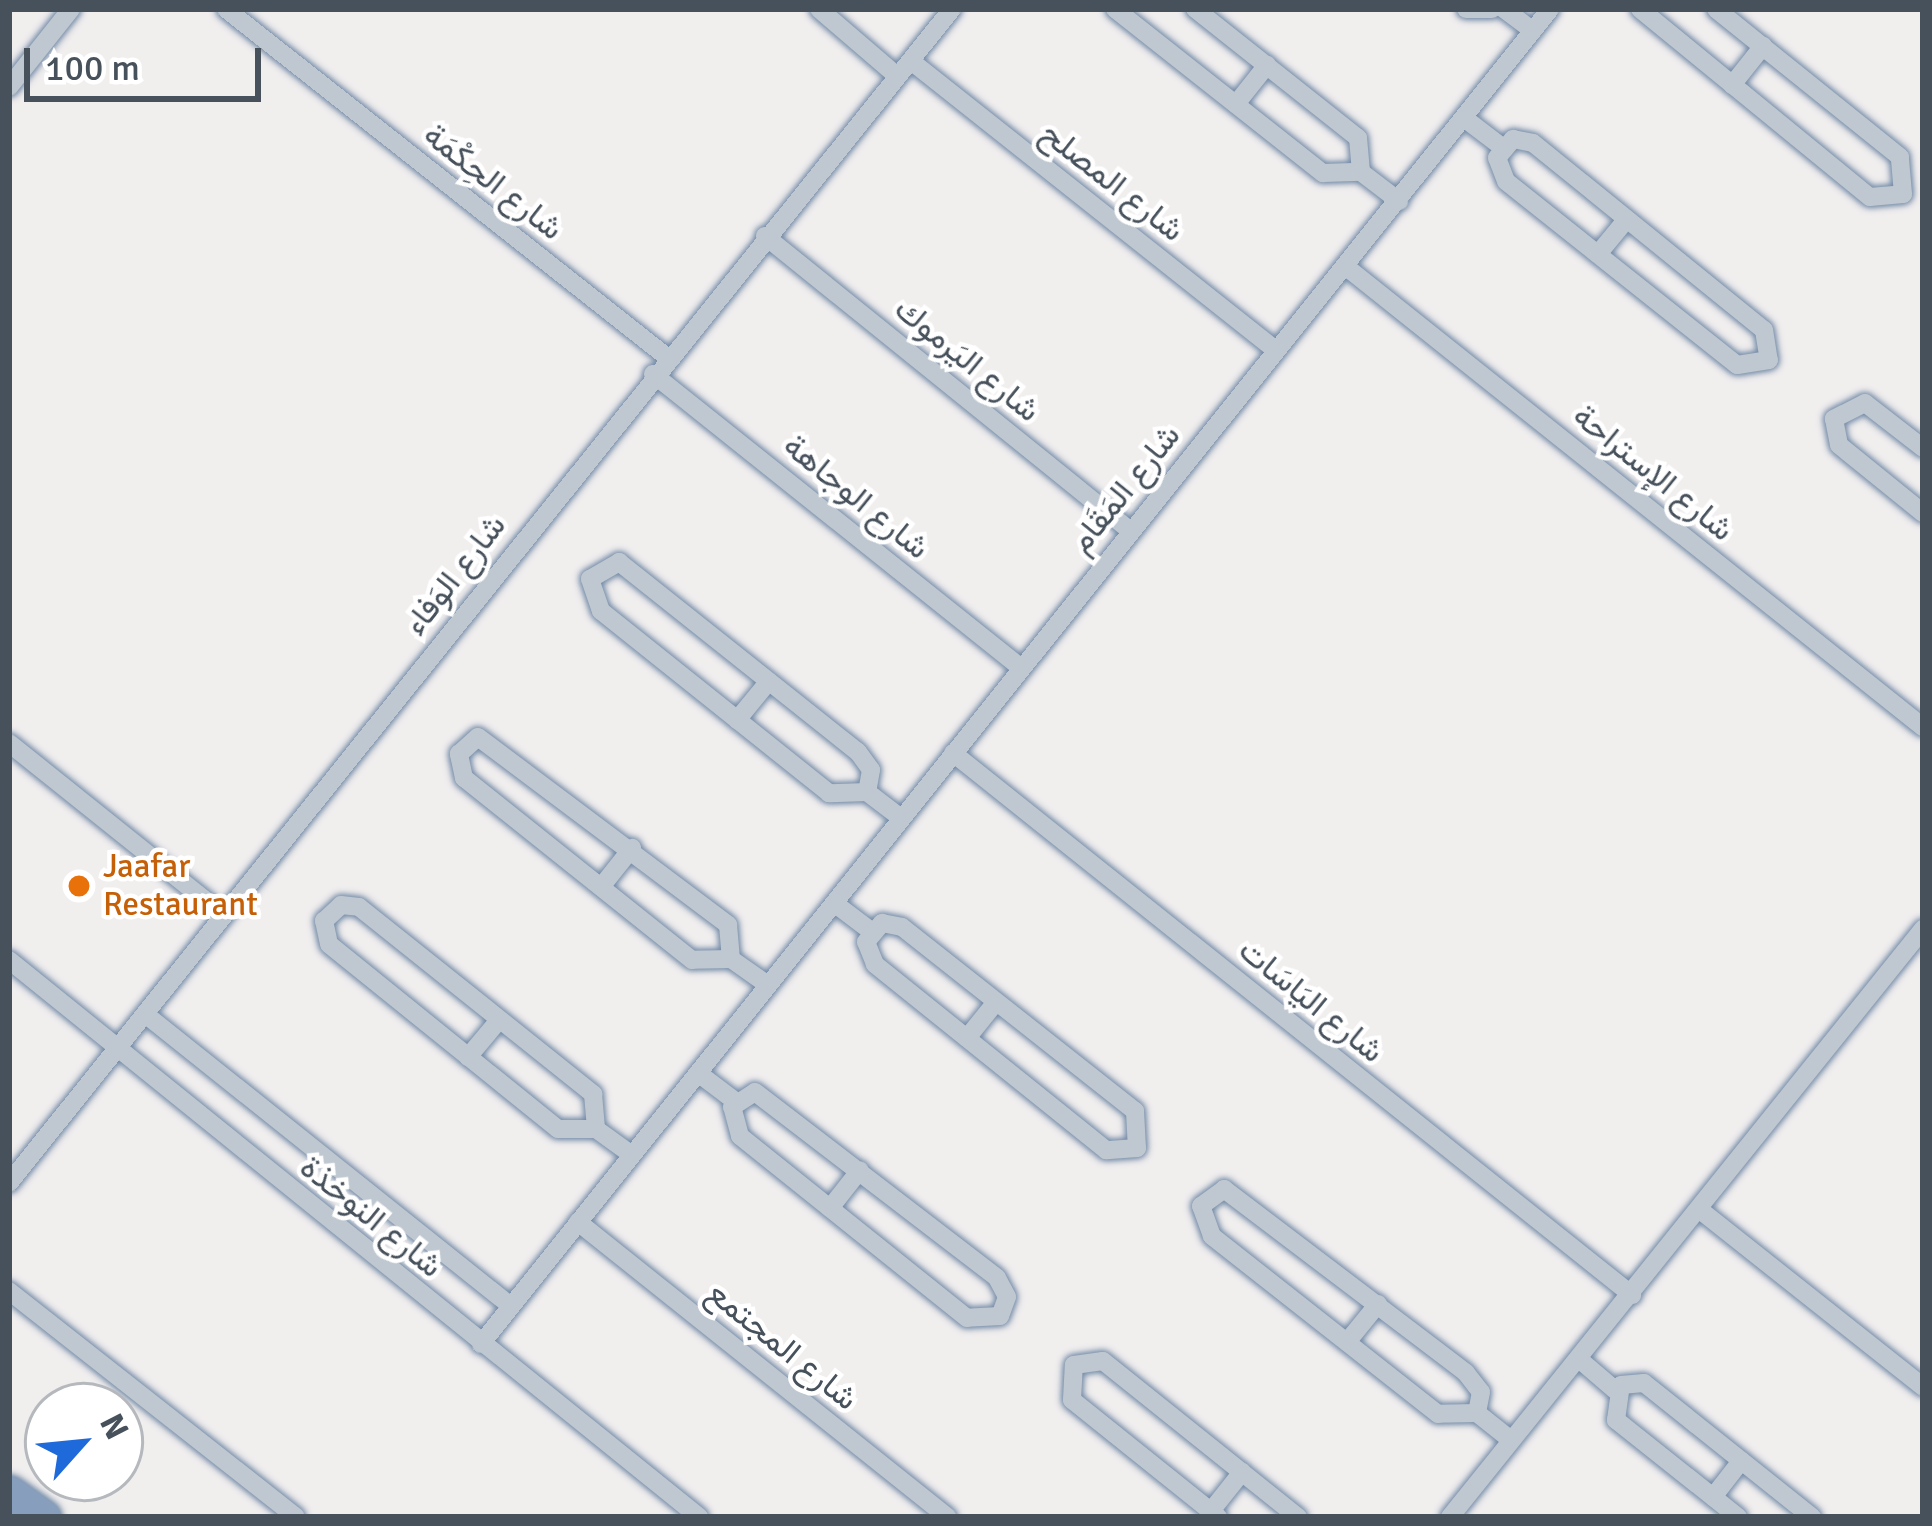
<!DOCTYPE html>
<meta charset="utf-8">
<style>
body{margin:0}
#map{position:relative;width:1932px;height:1526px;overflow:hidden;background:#f1eeee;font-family:Signika,Vazirmatn,sans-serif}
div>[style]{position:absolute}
.roads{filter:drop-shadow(0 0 3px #728aa7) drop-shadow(0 0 3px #728aa7)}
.street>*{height:18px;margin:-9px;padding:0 9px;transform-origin:9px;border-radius:9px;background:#bfc8d0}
.highway>*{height:33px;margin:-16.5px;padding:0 16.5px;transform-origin:16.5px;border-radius:16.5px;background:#879fbc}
.dots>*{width:33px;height:33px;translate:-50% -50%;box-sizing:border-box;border:6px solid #fff;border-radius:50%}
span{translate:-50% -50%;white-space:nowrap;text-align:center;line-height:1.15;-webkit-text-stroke:9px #fff;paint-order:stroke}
.street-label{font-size:33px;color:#47515b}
.food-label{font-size:33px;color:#c56008}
.left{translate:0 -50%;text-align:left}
.frame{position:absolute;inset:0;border:12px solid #47515b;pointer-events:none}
.north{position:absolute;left:24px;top:1382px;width:120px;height:120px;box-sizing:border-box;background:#fff;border:3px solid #b5b9bd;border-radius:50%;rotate:63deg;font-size:33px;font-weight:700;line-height:48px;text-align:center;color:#47515b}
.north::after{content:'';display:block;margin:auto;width:42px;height:54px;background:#1f6ada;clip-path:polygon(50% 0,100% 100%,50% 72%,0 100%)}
.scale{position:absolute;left:24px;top:48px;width:237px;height:54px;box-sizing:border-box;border:6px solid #47515b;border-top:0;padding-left:15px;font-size:36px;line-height:42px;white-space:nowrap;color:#47515b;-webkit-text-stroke:9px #fff;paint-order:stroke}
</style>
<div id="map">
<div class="roads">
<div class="street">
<div style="left:226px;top:9px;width:562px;rotate:38.28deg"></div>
<div style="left:819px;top:9px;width:101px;rotate:40.6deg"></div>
<div style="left:1115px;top:9px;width:265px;rotate:38.3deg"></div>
<div style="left:1323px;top:173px;width:38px;rotate:-2deg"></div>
<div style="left:1361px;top:172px;width:34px;rotate:-95deg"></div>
<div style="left:1358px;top:138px;width:208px;rotate:-141.6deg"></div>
<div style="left:1466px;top:9px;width:26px"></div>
<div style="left:1504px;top:9px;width:36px;rotate:37deg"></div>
<div style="left:1640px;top:9px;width:297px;rotate:39.3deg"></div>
<div style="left:1870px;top:197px;width:33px;rotate:-5deg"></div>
<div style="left:1903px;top:194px;width:37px;rotate:-95deg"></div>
<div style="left:1900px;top:157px;width:236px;rotate:-141.2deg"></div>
<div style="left:911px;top:61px;width:465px;rotate:38.4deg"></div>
<div style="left:1732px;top:85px;width:50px;rotate:-51.5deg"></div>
<div style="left:9px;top:87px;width:100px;rotate:-51.5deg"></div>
<div style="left:1236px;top:104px;width:50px;rotate:-51.5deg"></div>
<div style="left:1464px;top:118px;width:48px;rotate:37.3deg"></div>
<div style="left:1513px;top:139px;width:20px;rotate:11deg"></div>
<div style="left:1533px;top:143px;width:297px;rotate:39deg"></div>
<div style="left:1764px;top:330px;width:30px;rotate:81deg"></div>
<div style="left:1769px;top:360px;width:32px;rotate:171deg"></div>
<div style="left:1737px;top:365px;width:295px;rotate:-141.5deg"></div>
<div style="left:1506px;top:181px;width:25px;rotate:-111deg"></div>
<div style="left:1497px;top:158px;width:25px;rotate:-50deg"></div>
<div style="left:1361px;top:172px;width:48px;rotate:37.3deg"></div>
<div style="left:765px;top:236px;width:469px;rotate:38.9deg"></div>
<div style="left:1598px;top:254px;width:45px;rotate:-50.4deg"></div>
<div style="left:1345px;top:266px;width:739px;rotate:38.58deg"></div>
<div style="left:653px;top:374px;width:471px;rotate:38.6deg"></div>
<div style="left:1923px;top:448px;width:73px;rotate:-142.2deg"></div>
<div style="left:1865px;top:403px;width:35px;rotate:153deg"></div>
<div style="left:1834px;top:419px;width:26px;rotate:79deg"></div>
<div style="left:1839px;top:445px;width:108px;rotate:39deg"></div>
<div style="left:619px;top:562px;width:305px;rotate:38.5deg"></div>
<div style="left:858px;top:752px;width:22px;rotate:54deg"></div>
<div style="left:871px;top:770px;width:22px;rotate:100deg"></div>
<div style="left:867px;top:792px;width:38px;rotate:178deg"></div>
<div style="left:829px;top:793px;width:292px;rotate:-141.4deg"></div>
<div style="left:601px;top:611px;width:34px;rotate:-109deg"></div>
<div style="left:590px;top:579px;width:34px;rotate:-30deg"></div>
<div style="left:737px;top:720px;width:50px;rotate:-50.6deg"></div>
<div style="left:478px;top:737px;width:313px;rotate:36.9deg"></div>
<div style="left:728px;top:925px;width:34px;rotate:85deg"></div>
<div style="left:731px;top:959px;width:39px;rotate:179deg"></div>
<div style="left:692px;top:960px;width:292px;rotate:-141.4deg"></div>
<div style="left:464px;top:778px;width:25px;rotate:-102deg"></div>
<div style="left:459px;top:754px;width:25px;rotate:-42deg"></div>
<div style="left:9px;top:743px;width:275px;rotate:38.7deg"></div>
<div style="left:953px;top:753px;width:869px;rotate:38.6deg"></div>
<div style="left:867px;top:792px;width:43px;rotate:37.4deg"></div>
<div style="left:601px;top:887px;width:50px;rotate:-51.5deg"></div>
<div style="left:834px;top:903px;width:46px;rotate:37.1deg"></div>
<div style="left:341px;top:905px;width:18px;rotate:6deg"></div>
<div style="left:359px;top:907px;width:300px;rotate:38.6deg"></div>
<div style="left:593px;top:1094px;width:35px;rotate:85deg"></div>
<div style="left:596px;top:1129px;width:38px;rotate:180deg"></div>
<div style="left:558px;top:1129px;width:294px;rotate:-141.1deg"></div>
<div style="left:329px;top:944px;width:24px;rotate:-102deg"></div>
<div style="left:324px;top:921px;width:23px;rotate:-43deg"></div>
<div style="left:882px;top:923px;width:20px;rotate:11deg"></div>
<div style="left:902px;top:927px;width:297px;rotate:38.3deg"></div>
<div style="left:1135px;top:1111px;width:37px;rotate:87deg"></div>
<div style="left:1137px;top:1148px;width:31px;rotate:176deg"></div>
<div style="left:1106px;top:1150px;width:297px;rotate:-141.2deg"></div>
<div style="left:875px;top:964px;width:24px;rotate:-112deg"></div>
<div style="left:866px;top:942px;width:25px;rotate:-50deg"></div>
<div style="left:731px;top:959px;width:45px;rotate:35.1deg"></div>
<div style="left:9px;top:960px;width:887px;rotate:38.91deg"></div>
<div style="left:145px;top:1014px;width:468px;rotate:38.6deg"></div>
<div style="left:967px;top:1038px;width:46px;rotate:-51.1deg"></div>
<div style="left:468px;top:1057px;width:48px;rotate:-50deg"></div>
<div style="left:698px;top:1073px;width:46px;rotate:37.1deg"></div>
<div style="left:755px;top:1092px;width:305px;rotate:37.5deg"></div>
<div style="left:997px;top:1278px;width:21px;rotate:62deg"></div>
<div style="left:1007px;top:1297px;width:20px;rotate:110deg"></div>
<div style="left:1000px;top:1316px;width:33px;rotate:177deg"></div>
<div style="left:967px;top:1318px;width:291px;rotate:-141.3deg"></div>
<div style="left:740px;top:1136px;width:30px;rotate:-105deg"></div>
<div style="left:732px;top:1107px;width:27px;rotate:-33deg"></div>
<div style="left:596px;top:1129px;width:44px;rotate:35.8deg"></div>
<div style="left:9px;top:1183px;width:1506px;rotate:-51.23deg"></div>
<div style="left:1224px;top:1189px;width:304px;rotate:37.2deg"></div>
<div style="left:1466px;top:1373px;width:24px;rotate:52deg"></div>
<div style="left:1481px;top:1392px;width:21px;rotate:101deg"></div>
<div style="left:1477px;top:1413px;width:39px;rotate:179deg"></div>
<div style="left:1438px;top:1414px;width:288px;rotate:-141.8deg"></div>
<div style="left:1212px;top:1236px;width:32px;rotate:-110deg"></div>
<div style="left:1201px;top:1206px;width:29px;rotate:-36deg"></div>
<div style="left:830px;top:1208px;width:48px;rotate:-51.7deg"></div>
<div style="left:1700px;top:1210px;width:285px;rotate:38.4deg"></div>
<div style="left:578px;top:1222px;width:473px;rotate:38.6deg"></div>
<div style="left:9px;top:1291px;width:365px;rotate:38.2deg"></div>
<div style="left:1347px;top:1342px;width:49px;rotate:-50.8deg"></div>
<div style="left:481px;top:1344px;width:1710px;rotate:-51.31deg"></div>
<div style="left:1580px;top:1360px;width:46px;rotate:40.6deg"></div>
<div style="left:1477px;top:1413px;width:43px;rotate:38.5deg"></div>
<div style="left:1713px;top:1497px;width:46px;rotate:-52.1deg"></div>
<div style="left:1211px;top:1511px;width:50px;rotate:-51.5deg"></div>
<div style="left:1218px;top:1517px;width:187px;rotate:-141.3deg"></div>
<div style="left:1072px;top:1400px;width:35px;rotate:-87deg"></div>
<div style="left:1074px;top:1365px;width:29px;rotate:-8deg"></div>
<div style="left:1103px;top:1361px;width:250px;rotate:38.7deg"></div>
<div style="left:1450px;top:1517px;width:755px;rotate:-51.19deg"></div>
<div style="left:1738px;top:1517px;width:156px;rotate:-141.5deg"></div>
<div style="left:1616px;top:1420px;width:35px;rotate:-82deg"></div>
<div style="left:1621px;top:1385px;width:23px;rotate:-5deg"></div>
<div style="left:1644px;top:1383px;width:215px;rotate:38.6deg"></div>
</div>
<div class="highway">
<div style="left:9px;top:1492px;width:43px;rotate:35.5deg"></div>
</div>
</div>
<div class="dots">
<div style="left:79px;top:886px;background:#e8710a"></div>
</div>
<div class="street-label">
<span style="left:493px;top:182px;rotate:38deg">شارع الحِكْمَة</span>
<span style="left:1112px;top:182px;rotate:38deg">شارع المصلح</span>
<span style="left:967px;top:360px;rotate:39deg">شارع اليَرموك</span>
<span style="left:1653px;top:473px;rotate:39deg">شارع الإستراحة</span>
<span style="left:1125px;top:489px;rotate:-51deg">شارع المَقَام</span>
<span style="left:856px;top:497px;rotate:39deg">شارع الوجاهة</span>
<span style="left:455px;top:575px;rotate:-52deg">شارع الوَفاء</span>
<span style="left:1311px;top:1001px;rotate:39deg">شارع اليَاسَات</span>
<span style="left:371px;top:1217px;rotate:39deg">شارع النوخذة</span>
<span style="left:782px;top:1346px;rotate:39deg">شارع المجتمع</span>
</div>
<div class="food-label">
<span class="left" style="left:103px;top:886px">Jaafar<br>Restaurant</span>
</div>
<div class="frame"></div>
<div class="north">N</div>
<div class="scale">100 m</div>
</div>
